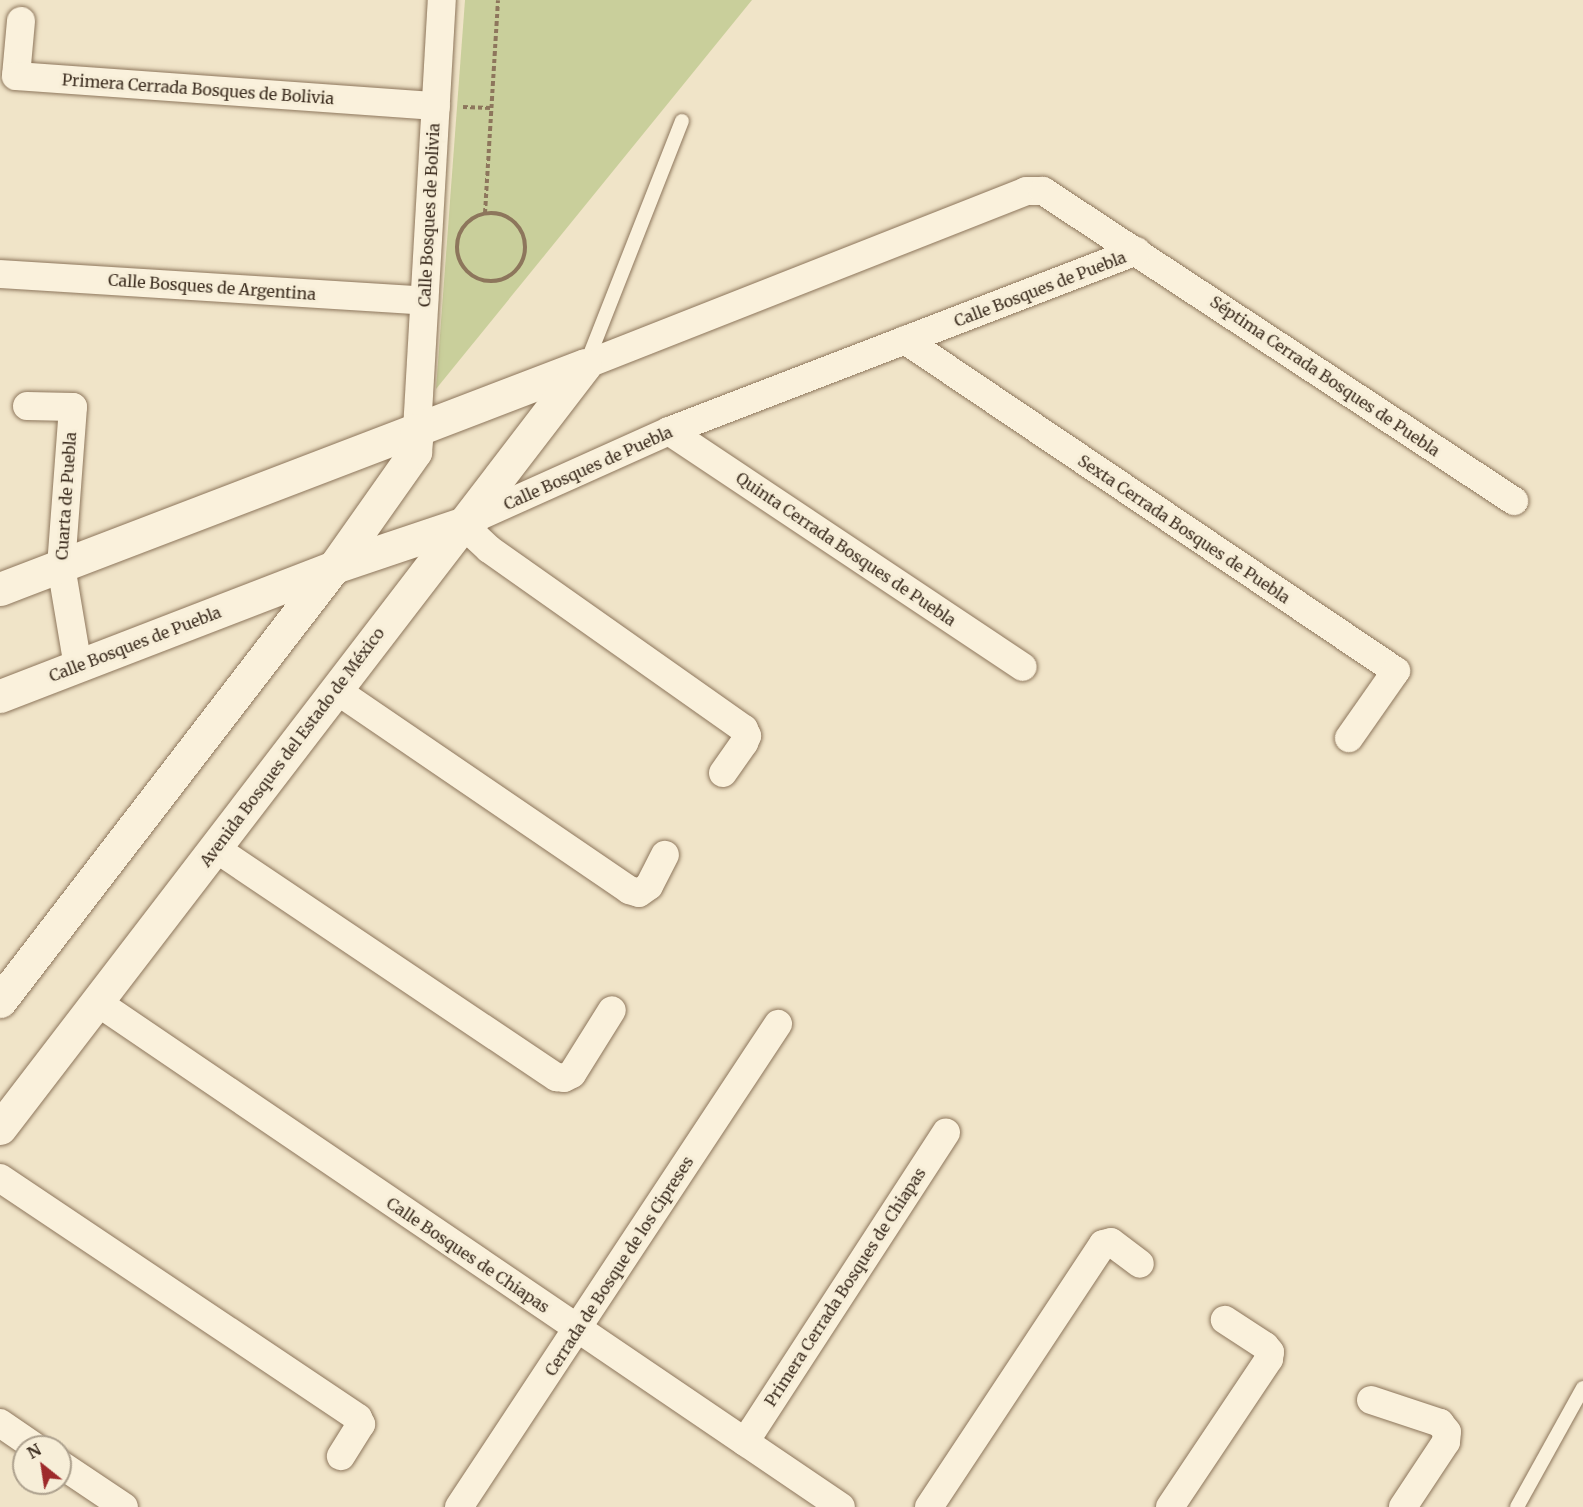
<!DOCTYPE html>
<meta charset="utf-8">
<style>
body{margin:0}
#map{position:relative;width:1583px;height:1507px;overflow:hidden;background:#f0e4c8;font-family:Merriweather,serif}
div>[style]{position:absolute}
.green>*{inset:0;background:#c9cf9b}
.path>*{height:4px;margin-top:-2px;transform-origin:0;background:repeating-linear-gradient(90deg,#8d765c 0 4.5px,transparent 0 7.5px)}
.path>.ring{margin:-2px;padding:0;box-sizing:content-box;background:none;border:4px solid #8d765c;border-radius:50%}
.roads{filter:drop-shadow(0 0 2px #8d765c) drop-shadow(0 0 2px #8d765c)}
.service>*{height:14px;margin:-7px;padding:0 7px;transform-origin:7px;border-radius:7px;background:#faf1dc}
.minor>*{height:28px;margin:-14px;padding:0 14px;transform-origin:14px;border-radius:14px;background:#faf1dc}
.tertiary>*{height:33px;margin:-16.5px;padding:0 16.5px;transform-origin:16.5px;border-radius:16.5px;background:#faf1dc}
span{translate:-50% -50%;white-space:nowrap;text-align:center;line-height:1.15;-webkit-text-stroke:6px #f7eed8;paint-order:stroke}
.street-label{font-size:16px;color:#3d2e20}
.north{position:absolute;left:12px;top:1435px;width:60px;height:60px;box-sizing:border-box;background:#f7eed8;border:2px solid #ada18e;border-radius:50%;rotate:330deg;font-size:16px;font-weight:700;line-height:24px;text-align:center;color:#3d2e20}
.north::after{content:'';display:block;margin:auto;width:21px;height:27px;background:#9e2a2b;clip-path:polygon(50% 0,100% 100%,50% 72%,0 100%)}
</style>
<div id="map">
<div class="green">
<div style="clip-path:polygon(465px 0,752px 0,436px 389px)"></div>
</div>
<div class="path">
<div style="left:463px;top:107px;width:28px;rotate:2deg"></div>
<div class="ring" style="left:457px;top:213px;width:64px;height:64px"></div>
<div style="left:485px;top:213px;width:213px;rotate:-86.5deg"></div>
</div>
<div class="roads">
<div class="service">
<div style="left:587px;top:362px;width:259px;rotate:-68.5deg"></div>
<div style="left:1517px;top:1507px;width:136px;rotate:-61deg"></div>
</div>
<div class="minor">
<div style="left:21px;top:21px;width:55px;rotate:95.2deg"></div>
<div style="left:16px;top:76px;width:421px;rotate:4.1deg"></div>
<div style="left:0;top:274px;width:425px;rotate:3.6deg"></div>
<div style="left:905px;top:340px;width:592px;rotate:33.99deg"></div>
<div style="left:1396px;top:671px;width:82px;rotate:125deg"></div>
<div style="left:585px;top:365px;width:474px;rotate:-21.5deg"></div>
<div style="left:1026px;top:191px;width:17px"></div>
<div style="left:1043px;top:191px;width:564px;rotate:33.35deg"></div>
<div style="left:27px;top:406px;width:46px;rotate:1.2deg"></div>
<div style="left:73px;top:407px;width:159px;rotate:94.3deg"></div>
<div style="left:61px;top:566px;width:102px;rotate:80.4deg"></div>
<div style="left:417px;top:430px;width:431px;rotate:-86.7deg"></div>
<div style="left:669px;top:431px;width:425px;rotate:33.7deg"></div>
<div style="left:336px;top:690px;width:355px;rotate:34.3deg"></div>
<div style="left:629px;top:890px;width:10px;rotate:17deg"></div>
<div style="left:639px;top:893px;width:12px;rotate:-35deg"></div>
<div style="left:649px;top:886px;width:35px;rotate:-63deg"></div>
<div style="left:723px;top:773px;width:37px;rotate:-55deg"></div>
<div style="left:744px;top:743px;width:8px;rotate:-67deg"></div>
<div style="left:747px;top:736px;width:8px;rotate:-113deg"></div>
<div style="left:744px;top:729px;width:312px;rotate:-144.8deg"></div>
<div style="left:489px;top:549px;width:37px;rotate:-137deg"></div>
<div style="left:462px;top:524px;width:227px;rotate:-24.2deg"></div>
<div style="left:669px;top:431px;width:501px;rotate:-21.04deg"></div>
<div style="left:215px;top:848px;width:411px;rotate:33.9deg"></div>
<div style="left:556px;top:1077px;width:8px;rotate:7deg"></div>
<div style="left:564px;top:1078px;width:9px;rotate:-27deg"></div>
<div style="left:572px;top:1074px;width:75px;rotate:-58deg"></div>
<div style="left:97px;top:1002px;width:899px;rotate:34.17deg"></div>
<div style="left:0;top:1178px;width:431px;rotate:33.8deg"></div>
<div style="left:358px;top:1418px;width:7px;rotate:63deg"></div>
<div style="left:361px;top:1424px;width:38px;rotate:122deg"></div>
<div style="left:1371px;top:1400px;width:73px;rotate:18.4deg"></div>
<div style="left:1440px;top:1423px;width:11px;rotate:52deg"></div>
<div style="left:1447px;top:1432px;width:10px;rotate:96deg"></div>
<div style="left:1446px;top:1442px;width:78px;rotate:123.5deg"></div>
<div style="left:0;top:1423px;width:42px;rotate:34.4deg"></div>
<div style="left:745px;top:1442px;width:369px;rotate:-57deg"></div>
<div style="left:60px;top:1464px;width:77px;rotate:33.9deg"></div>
<div style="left:459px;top:1507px;width:579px;rotate:-56.56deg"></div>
<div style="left:929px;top:1507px;width:315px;rotate:-56.5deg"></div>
<div style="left:1103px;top:1244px;width:8px;rotate:-14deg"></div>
<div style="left:1111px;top:1242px;width:36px;rotate:37deg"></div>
<div style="left:1170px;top:1507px;width:178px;rotate:-56.2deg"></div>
<div style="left:1269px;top:1359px;width:7px;rotate:-82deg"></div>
<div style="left:1270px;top:1352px;width:8px;rotate:-130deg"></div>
<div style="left:1265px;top:1346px;width:48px;rotate:-147deg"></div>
</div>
<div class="tertiary">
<div style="left:0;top:589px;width:626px;rotate:-20.95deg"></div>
<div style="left:0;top:696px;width:358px;rotate:-21.1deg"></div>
<div style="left:334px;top:567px;width:135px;rotate:-18.6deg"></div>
<div style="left:0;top:1001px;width:548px;rotate:-52.42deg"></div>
<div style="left:334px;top:567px;width:141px;rotate:-54.8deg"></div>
<div style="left:415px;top:452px;width:22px;rotate:-85deg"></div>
<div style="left:0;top:1128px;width:961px;rotate:-52.52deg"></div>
</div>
</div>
<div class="street-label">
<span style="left:198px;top:89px;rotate:4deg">Primera Cerrada Bosques de Bolivia</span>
<span style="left:429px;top:215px;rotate:-87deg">Calle Bosques de Bolivia</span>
<span style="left:212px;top:287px;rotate:4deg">Calle Bosques de Argentina</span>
<span style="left:1040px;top:289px;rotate:-21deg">Calle Bosques de Puebla</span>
<span style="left:1325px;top:376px;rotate:34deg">Séptima Cerrada Bosques de Puebla</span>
<span style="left:588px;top:468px;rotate:-24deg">Calle Bosques de Puebla</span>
<span style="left:66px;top:496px;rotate:-86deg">Cuarta de Puebla</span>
<span style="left:1184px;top:529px;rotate:34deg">Sexta Cerrada Bosques de Puebla</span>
<span style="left:846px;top:549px;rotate:34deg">Quinta Cerrada Bosques de Puebla</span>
<span style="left:135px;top:644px;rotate:-21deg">Calle Bosques de Puebla</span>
<span style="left:292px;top:747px;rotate:-53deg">Avenida Bosques del Estado de México</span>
<span style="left:468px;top:1255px;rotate:34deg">Calle Bosques de Chiapas</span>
<span style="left:619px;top:1266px;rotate:-57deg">Cerrada de Bosque de los Cipreses</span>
<span style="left:845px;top:1287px;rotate:-57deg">Primera Cerrada Bosques de Chiapas</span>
</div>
<div class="north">N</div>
</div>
